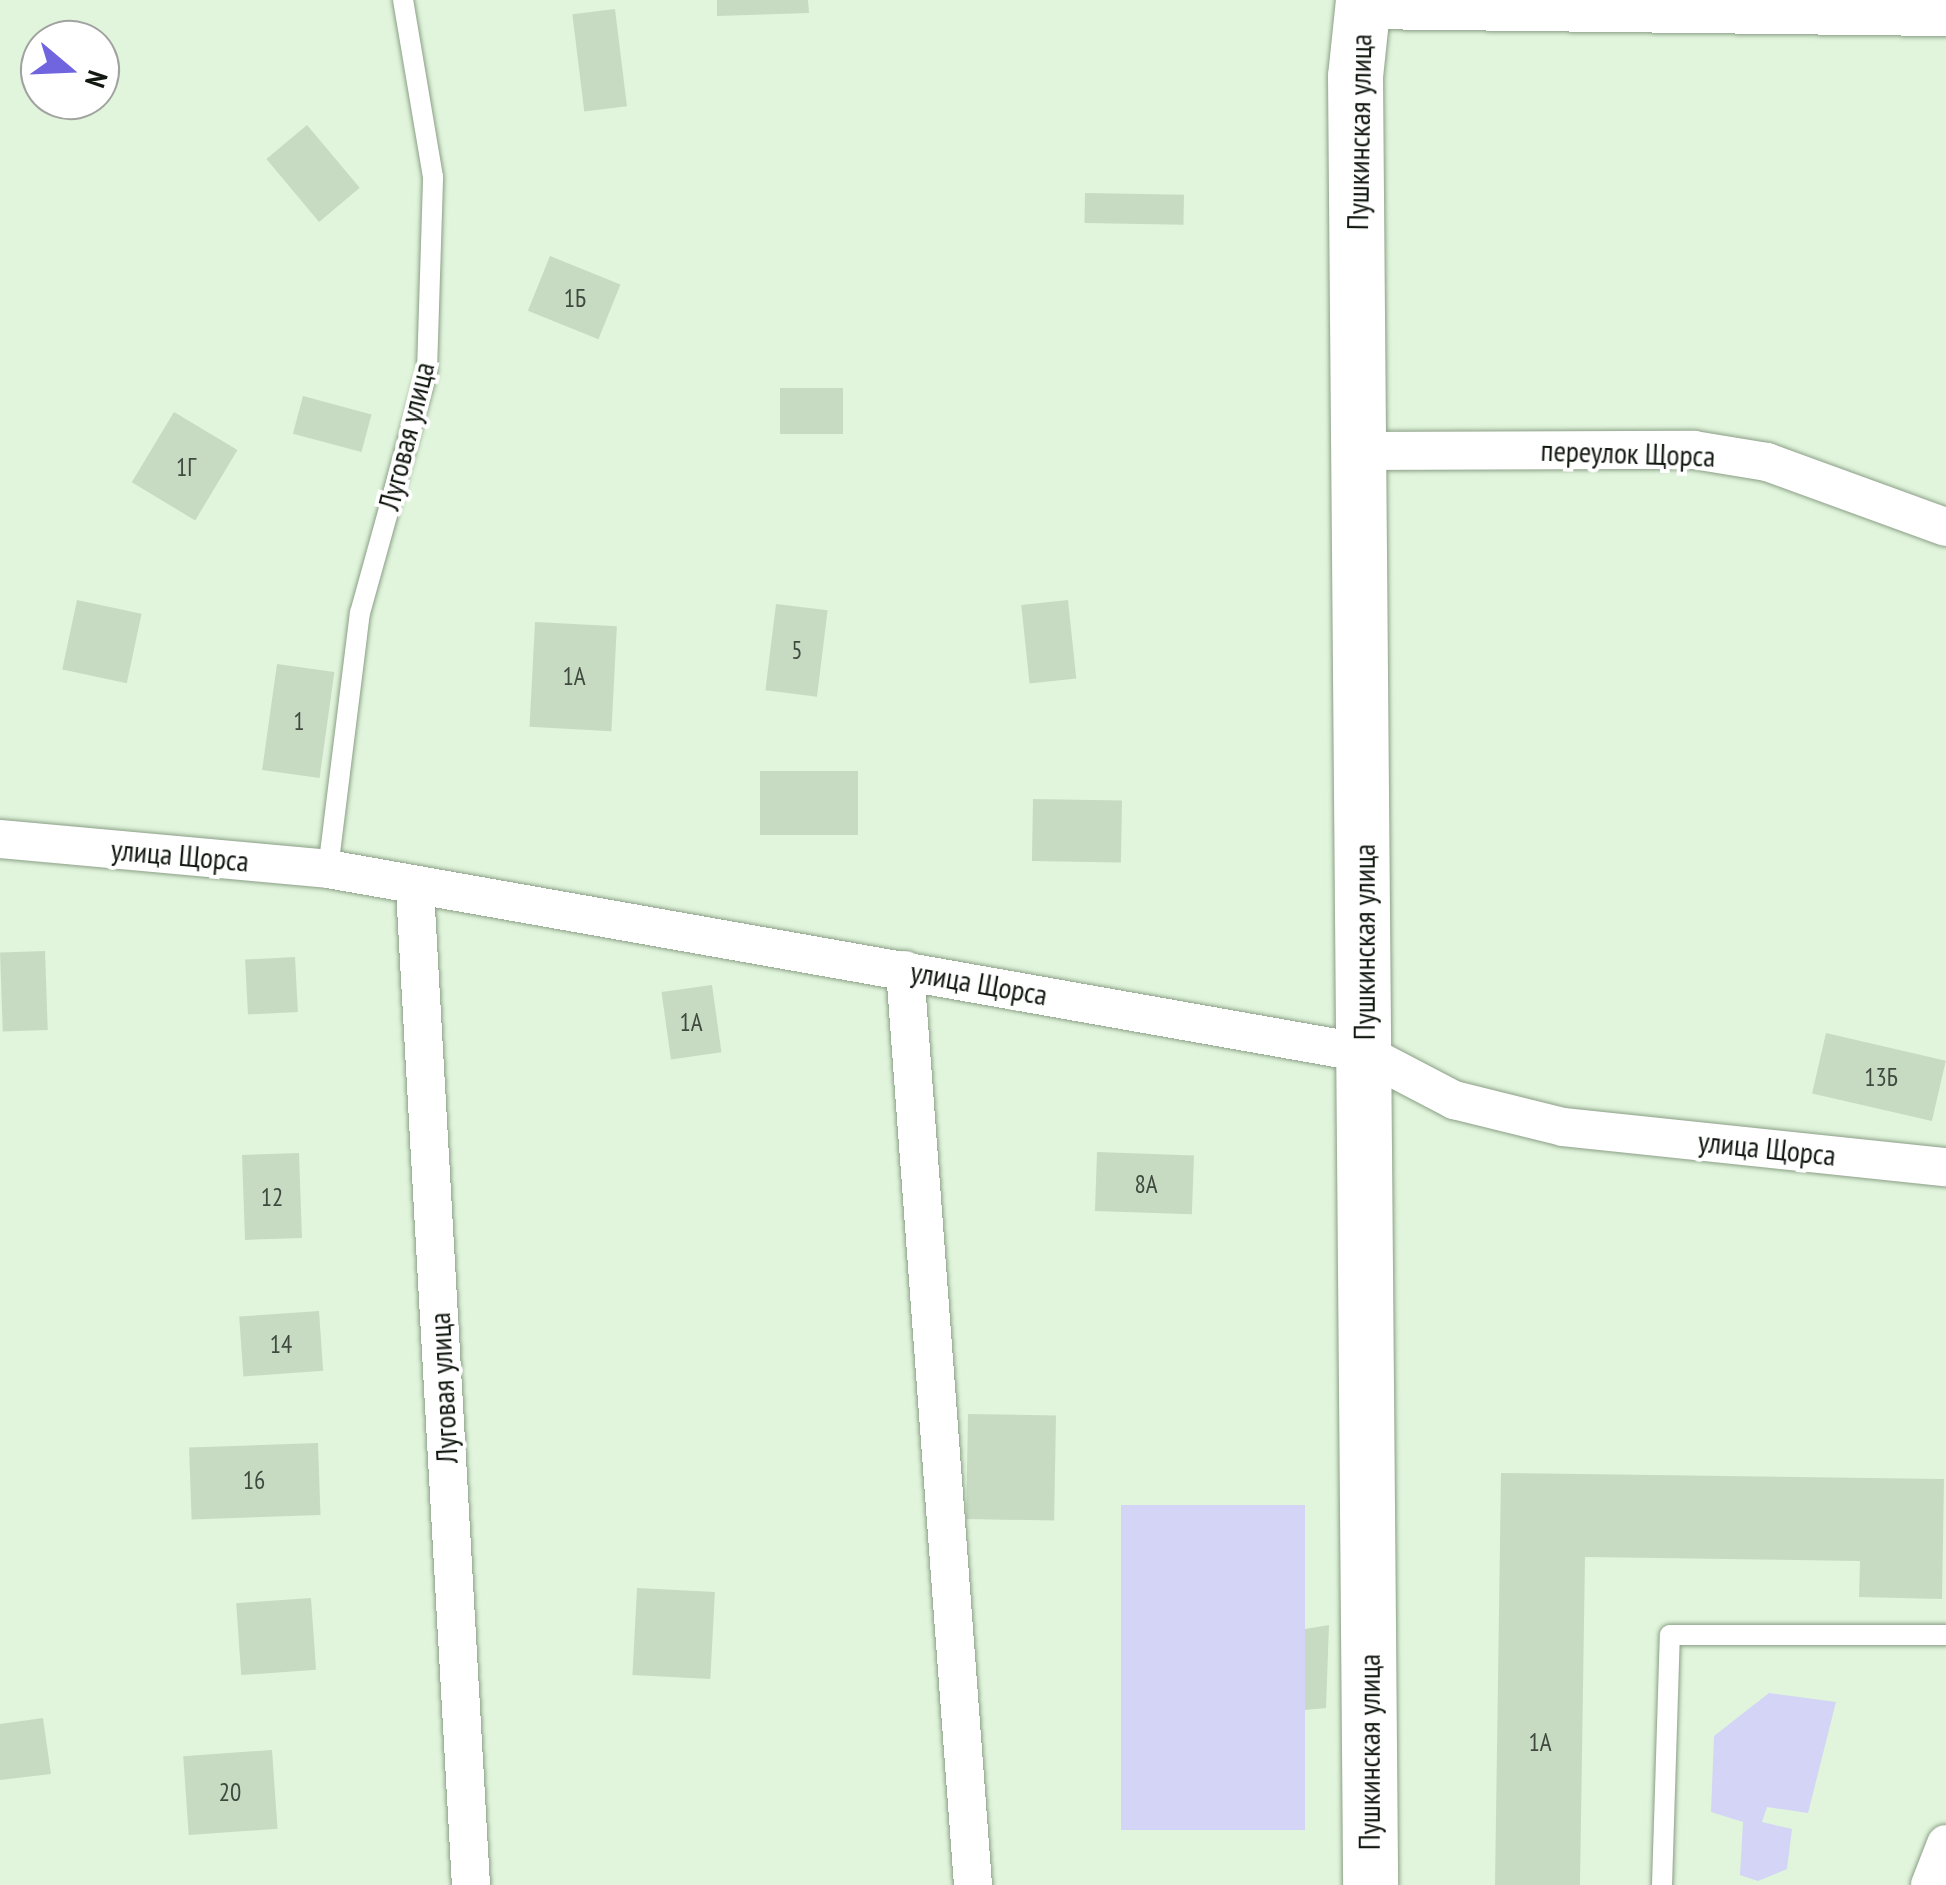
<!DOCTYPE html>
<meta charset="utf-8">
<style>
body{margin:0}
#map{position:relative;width:1946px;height:1885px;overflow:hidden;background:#e0f5db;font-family:"PT Sans Narrow",sans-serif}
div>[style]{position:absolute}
.green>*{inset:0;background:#d3d4f6;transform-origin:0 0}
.building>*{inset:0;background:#c7dbc3;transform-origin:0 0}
.roads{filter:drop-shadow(0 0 2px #8b9e87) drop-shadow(0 0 2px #8b9e87)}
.lane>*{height:20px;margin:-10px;padding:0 10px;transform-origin:10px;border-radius:10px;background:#fff}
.street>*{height:38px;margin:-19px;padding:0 19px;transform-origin:19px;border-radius:19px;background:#fff}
.secondary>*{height:55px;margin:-27.5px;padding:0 27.5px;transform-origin:27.5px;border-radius:27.5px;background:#fff}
span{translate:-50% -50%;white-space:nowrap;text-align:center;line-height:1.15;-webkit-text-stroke:8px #fff;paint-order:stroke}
.number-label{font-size:25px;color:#3f4a3e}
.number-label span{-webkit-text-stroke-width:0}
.street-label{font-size:30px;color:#121911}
.north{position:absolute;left:20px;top:20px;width:100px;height:100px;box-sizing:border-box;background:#fff;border:2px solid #a0a3a0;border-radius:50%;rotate:109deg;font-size:28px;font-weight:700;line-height:40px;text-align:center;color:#121911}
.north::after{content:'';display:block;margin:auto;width:35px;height:45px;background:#7165df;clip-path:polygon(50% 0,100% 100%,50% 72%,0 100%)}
</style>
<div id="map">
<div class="green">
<div style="left:1305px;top:1505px;width:325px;height:184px;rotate:90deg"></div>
<div style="clip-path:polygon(1769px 1693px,1836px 1702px,1808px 1813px,1767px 1807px,1762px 1822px,1792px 1829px,1787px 1869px,1758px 1881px,1740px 1875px,1743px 1822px,1711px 1812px,1714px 1736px)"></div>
</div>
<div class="building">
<div style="clip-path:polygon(717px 0,808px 0,809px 13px,717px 16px)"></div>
<div style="left:615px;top:9px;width:98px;height:43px;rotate:83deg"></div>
<div style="left:307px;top:125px;width:82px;height:53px;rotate:50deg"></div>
<div style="left:1085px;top:193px;width:99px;height:30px;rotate:1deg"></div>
<div style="left:550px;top:256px;width:76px;height:59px;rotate:22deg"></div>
<div style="left:780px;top:388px;width:63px;height:46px"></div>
<div style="left:303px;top:396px;width:71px;height:39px;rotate:15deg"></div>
<div style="left:174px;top:412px;width:74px;height:82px;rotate:31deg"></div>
<div style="left:77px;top:600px;width:66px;height:71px;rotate:12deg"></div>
<div style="left:1068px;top:600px;width:79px;height:47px;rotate:84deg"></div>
<div style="left:776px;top:604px;width:52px;height:87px;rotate:7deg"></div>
<div style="left:535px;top:622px;width:82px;height:105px;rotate:3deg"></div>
<div style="left:277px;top:664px;width:58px;height:107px;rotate:8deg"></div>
<div style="left:760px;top:771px;width:98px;height:64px"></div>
<div style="left:1033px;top:799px;width:89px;height:62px;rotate:1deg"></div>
<div style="left:45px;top:951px;width:79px;height:45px;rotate:88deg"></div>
<div style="left:295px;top:957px;width:55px;height:50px;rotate:87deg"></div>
<div style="left:712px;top:985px;width:68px;height:51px;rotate:82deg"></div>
<div style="left:1826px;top:1033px;width:123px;height:62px;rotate:13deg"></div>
<div style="left:1097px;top:1152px;width:97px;height:59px;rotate:2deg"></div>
<div style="left:299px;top:1153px;width:85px;height:57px;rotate:88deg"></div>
<div style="left:319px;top:1311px;width:60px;height:80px;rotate:86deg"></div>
<div style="left:968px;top:1414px;width:88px;height:105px;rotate:1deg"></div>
<div style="left:318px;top:1443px;width:72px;height:129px;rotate:88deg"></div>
<div style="clip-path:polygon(1501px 1473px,1944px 1479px,1942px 1599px,1859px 1597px,1860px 1561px,1585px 1557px,1580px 1885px,1495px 1885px)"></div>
<div style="left:637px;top:1588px;width:78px;height:87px;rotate:3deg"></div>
<div style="left:311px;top:1598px;width:72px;height:75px;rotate:86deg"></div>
<div style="clip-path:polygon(1329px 1625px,1326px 1708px,1305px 1710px,1305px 1629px)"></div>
<div style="clip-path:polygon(43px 1718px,51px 1774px,0 1780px,0 1724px)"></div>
<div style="left:272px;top:1750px;width:79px;height:89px;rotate:86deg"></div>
</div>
<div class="roads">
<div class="lane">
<div style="left:328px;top:869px;width:258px;rotate:-82.9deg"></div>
<div style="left:360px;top:613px;width:251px;rotate:-74.5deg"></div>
<div style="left:427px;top:371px;width:194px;rotate:-88.2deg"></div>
<div style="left:433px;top:177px;width:180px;rotate:-99.6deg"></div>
<div style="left:1662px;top:1885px;width:250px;rotate:-88.2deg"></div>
<div style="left:1670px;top:1635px;width:276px"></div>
</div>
<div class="street">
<div style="left:1361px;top:10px;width:585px;rotate:0.69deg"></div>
<div style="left:1359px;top:451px;width:335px;rotate:-0.2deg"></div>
<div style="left:1694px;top:450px;width:74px;rotate:9.3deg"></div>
<div style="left:1767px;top:462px;width:190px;rotate:20deg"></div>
<div style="left:0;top:839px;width:329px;rotate:5.2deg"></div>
<div style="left:328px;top:869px;width:1052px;rotate:10.07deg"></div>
<div style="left:1364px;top:1053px;width:102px;rotate:27.6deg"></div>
<div style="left:1454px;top:1100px;width:112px;rotate:13.9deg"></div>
<div style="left:1563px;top:1127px;width:385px;rotate:6deg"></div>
<div style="left:415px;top:890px;width:997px;rotate:86.78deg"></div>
<div style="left:905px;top:970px;width:918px;rotate:85.75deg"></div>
<div style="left:1930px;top:1885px;width:44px;rotate:-68.7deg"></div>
</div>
<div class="secondary">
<div style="left:1363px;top:0;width:76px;rotate:96deg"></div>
<div style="left:1355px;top:76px;width:1809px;rotate:89.52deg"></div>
</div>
</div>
<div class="number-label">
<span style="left:575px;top:298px">1Б</span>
<span style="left:186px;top:467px">1Г</span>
<span style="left:797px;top:650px">5</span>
<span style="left:574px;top:676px">1А</span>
<span style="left:299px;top:721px">1</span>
<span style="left:691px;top:1022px">1А</span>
<span style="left:1881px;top:1077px">13Б</span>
<span style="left:1146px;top:1184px">8А</span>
<span style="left:272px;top:1197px">12</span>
<span style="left:281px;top:1344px">14</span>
<span style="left:254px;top:1480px">16</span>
<span style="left:1540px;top:1742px">1А</span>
<span style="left:230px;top:1792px">20</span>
</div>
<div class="street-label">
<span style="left:1359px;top:132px;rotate:-89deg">Пушкинская улица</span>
<span style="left:406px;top:436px;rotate:-76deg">Луговая улица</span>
<span style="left:1628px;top:453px;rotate:2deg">переулок Щорса</span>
<span style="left:180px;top:855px;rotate:5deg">улица Щорса</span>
<span style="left:1364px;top:942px;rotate:-90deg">Пушкинская улица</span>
<span style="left:979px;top:983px;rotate:10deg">улица Щорса</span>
<span style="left:1767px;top:1148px;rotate:6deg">улица Щорса</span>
<span style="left:443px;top:1388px;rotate:-93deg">Луговая улица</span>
<span style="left:1369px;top:1752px;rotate:-90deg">Пушкинская улица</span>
</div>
<div class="north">N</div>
</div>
